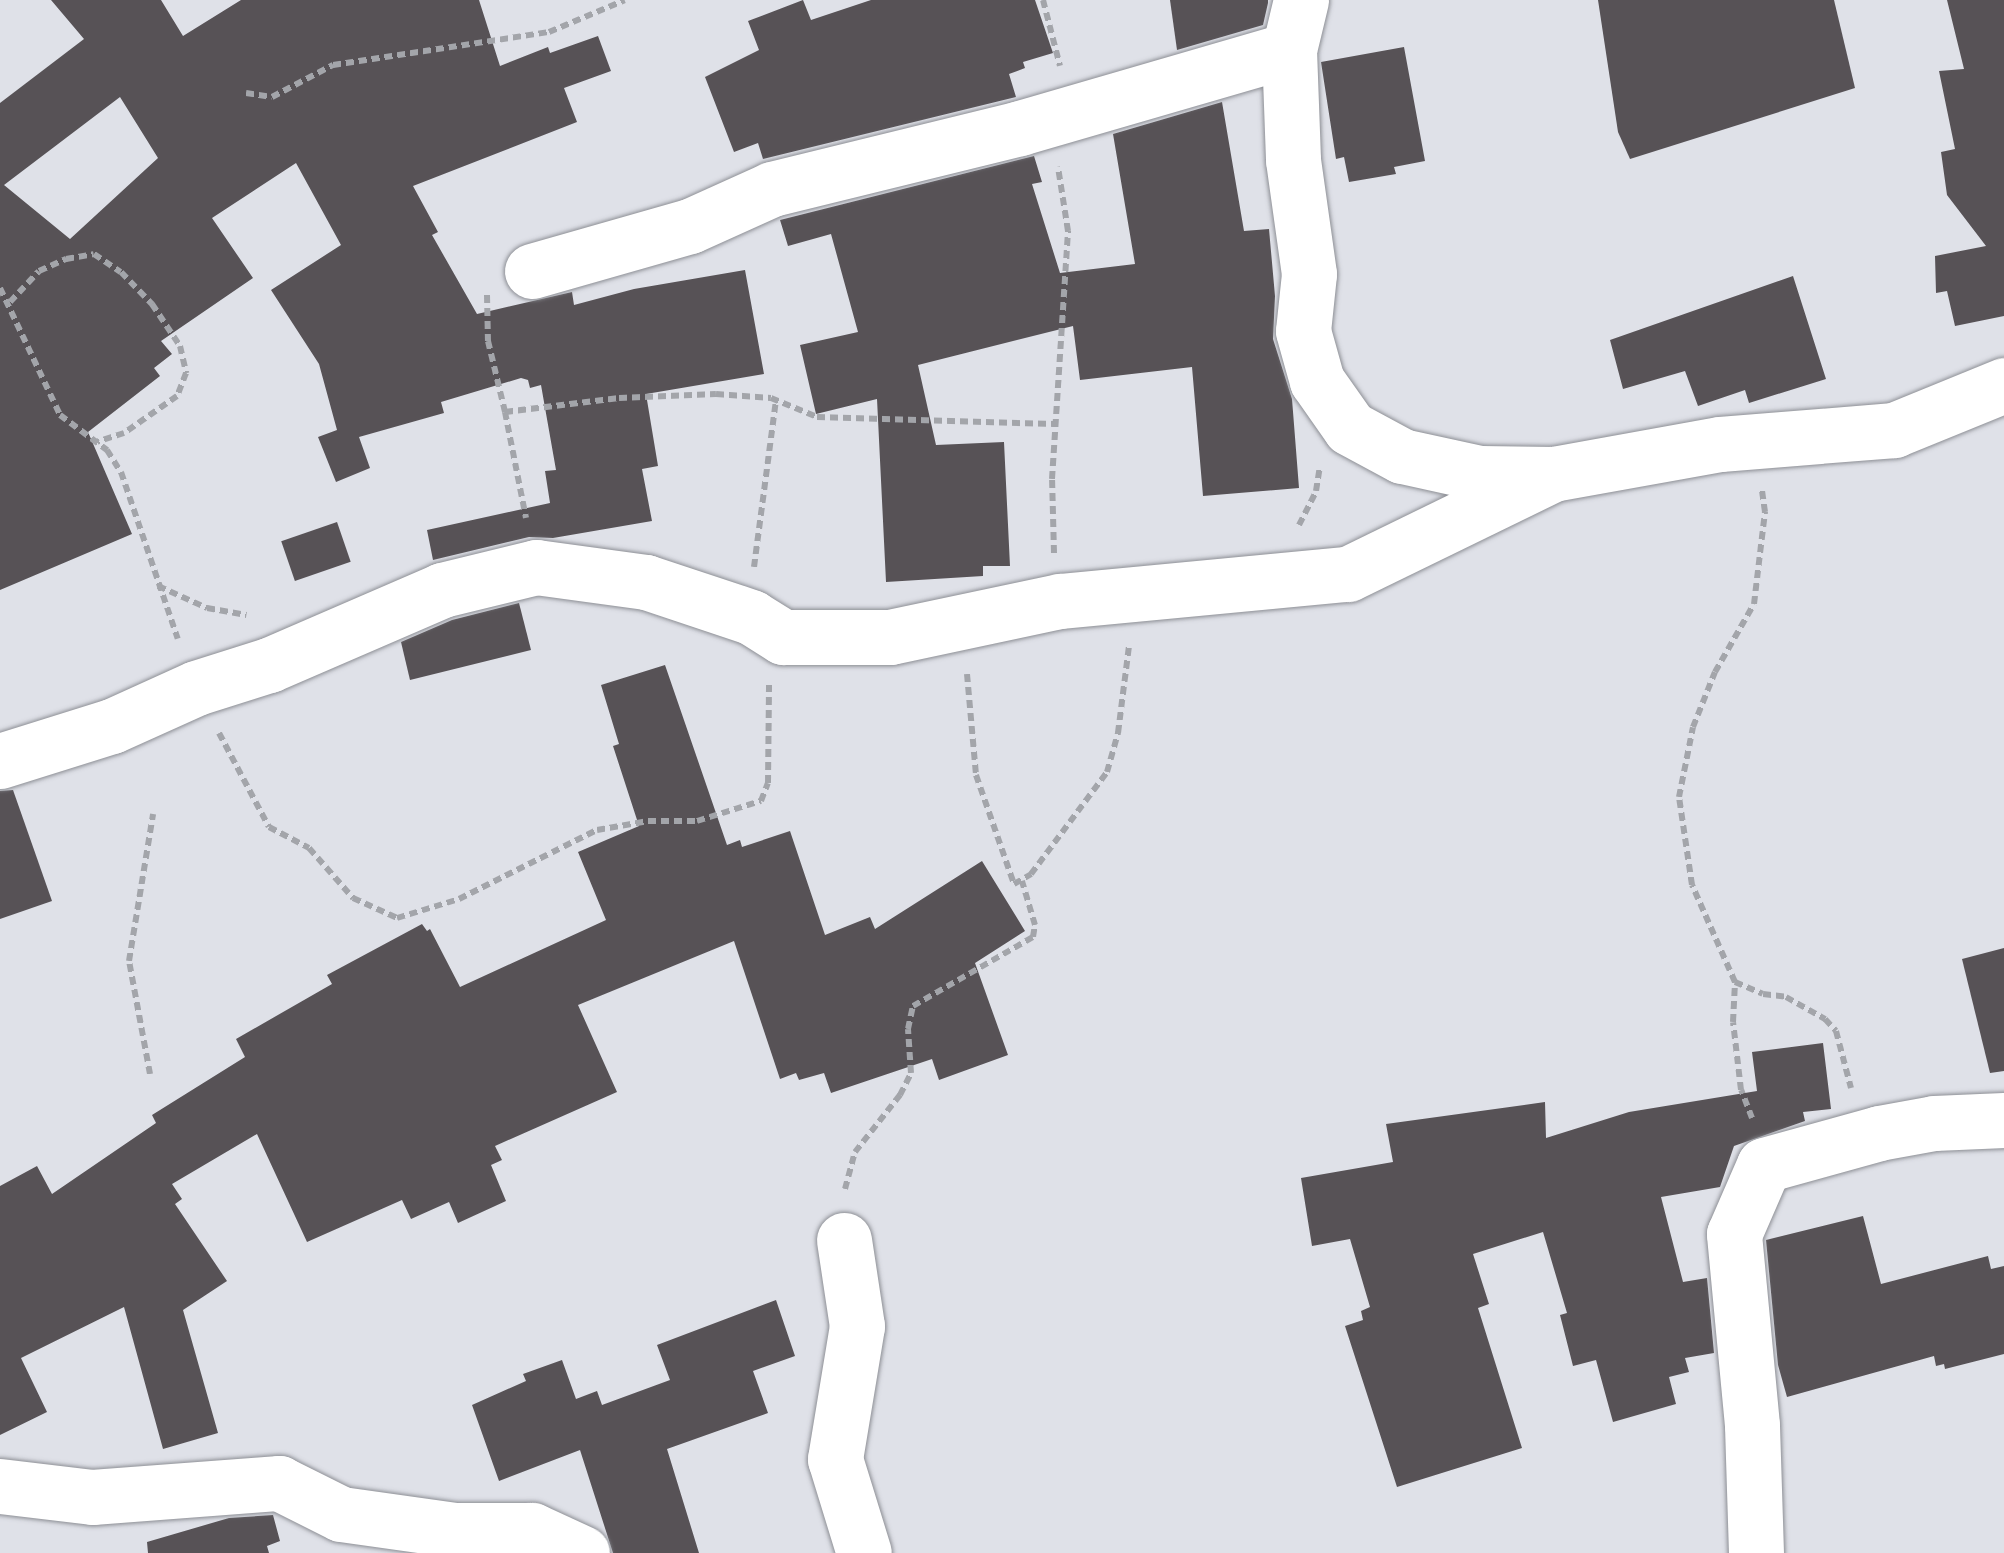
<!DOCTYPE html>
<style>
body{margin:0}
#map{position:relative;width:2004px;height:1553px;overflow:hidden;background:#dfe1e8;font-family:"Open Sans",sans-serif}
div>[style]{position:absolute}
.building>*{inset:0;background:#575256;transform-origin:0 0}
.path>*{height:6px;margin-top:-3px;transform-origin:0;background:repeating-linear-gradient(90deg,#a3a5aa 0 8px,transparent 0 13px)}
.roads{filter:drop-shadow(0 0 2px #8d8f95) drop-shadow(0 0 2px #8d8f95)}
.minor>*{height:55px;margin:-27.5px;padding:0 27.5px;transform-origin:27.5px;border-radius:27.5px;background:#fff}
span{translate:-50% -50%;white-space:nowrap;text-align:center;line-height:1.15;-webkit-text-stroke:10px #fff;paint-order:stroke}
</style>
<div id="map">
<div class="building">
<div style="clip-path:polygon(evenodd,51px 0,161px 0,183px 36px,241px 0,479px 0,500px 66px,548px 47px,550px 53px,598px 36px,611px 71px,564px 88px,577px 122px,413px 186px,438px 232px,432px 235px,477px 314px,572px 292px,574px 305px,634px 289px,745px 270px,764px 374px,646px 394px,658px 466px,642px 469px,652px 521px,553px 538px,529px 537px,433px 560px,427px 530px,550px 503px,545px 471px,556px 470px,541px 385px,530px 388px,528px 380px,521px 378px,441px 402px,444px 413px,359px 437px,370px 468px,336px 482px,318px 437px,337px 430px,319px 364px,271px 290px,341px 245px,296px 163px,212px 218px,253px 278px,161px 341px,172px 354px,154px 368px,160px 376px,88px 432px,132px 534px,0 590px,0 103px,84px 39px,51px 0,120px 97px,158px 158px,70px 239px,4px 185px,120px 97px)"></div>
<div style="clip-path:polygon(803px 0,811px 20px,871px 0,1035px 0,1053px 53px,1023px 62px,1025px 68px,1009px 74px,1016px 97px,763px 159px,758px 143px,734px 152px,705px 77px,759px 50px,748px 21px)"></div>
<div style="clip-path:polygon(1170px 0,1268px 0,1268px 3px,1263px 25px,1177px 50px)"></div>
<div style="clip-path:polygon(1598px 0,1834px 0,1855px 88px,1630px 159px,1618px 132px)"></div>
<div style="clip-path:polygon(1947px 0,2004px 0,2004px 316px,1955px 326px,1947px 291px,1936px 293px,1935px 256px,1986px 246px,1947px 195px,1941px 152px,1955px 149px,1939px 71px,1964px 69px)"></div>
<div style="clip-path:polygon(1404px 47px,1425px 161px,1394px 167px,1396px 174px,1349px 182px,1344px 157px,1336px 159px,1321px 62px)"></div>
<div style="clip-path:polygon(1222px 102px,1244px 231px,1269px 229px,1275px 296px,1273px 339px,1292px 399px,1299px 488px,1203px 496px,1192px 367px,1080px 380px,1073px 326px,918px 365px,936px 445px,1004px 442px,1010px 566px,983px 566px,983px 576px,886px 582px,877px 399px,816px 414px,800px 345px,858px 332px,831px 234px,788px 246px,780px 220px,1034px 156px,1042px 182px,1032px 184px,1060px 273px,1135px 264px,1113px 134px)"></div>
<div style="clip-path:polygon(1793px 276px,1826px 379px,1749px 403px,1745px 390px,1698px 406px,1685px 371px,1623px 389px,1610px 340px)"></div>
<div style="left:337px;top:522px;width:42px;height:59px;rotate:71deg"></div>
<div style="clip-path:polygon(519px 603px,531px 650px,410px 680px,401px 642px,452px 620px)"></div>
<div style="clip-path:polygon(665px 665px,727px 845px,740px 840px,742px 847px,790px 831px,825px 935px,870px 917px,875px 929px,982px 861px,1025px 931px,975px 963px,1008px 1055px,939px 1080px,932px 1059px,831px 1093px,824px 1073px,799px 1080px,796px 1073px,780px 1079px,734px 941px,578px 1005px,617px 1092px,495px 1146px,502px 1160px,491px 1165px,506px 1201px,458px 1223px,449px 1202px,411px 1219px,402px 1200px,307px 1242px,257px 1134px,172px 1184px,182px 1199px,175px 1204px,227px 1281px,183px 1310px,218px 1433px,163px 1449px,124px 1307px,21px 1358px,47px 1412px,0 1435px,0 1186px,37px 1166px,52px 1194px,156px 1123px,152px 1115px,245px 1057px,236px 1039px,332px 984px,327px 975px,422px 924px,427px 931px,430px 929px,460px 987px,606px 920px,578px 852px,639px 826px,613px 746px,619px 744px,601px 685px)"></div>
<div style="clip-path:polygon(13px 790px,52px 901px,0 919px,0 791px)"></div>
<div style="clip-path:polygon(2004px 948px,2004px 1071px,1990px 1073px,1962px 959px)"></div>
<div style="clip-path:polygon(1823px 1043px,1831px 1109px,1803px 1112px,1805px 1121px,1734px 1146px,1720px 1187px,1661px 1197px,1683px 1282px,1707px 1278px,1714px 1353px,1685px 1358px,1689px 1372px,1669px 1377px,1676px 1404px,1613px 1422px,1596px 1360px,1573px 1366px,1560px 1315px,1567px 1313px,1543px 1232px,1473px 1254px,1489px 1304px,1478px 1308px,1522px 1448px,1397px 1487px,1345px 1326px,1363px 1320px,1361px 1311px,1370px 1307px,1350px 1239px,1312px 1246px,1301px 1178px,1393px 1162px,1386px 1124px,1545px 1102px,1546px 1138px,1629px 1112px,1757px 1091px,1752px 1052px)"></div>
<div style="clip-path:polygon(1863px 1216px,1881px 1284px,1988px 1256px,1991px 1269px,2004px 1266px,2004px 1354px,1945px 1369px,1944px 1364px,1936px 1366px,1934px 1356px,1787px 1397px,1778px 1365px,1766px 1240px)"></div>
<div style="clip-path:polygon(776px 1300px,795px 1356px,753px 1371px,768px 1413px,667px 1449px,699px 1553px,613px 1553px,580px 1450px,499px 1481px,472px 1405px,526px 1381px,523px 1374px,562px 1360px,576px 1399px,597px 1391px,602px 1405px,670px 1380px,657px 1345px)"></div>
<div style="clip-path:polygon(273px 1515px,280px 1541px,267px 1546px,269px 1553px,148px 1553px,147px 1542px,229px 1518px)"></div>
</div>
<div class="path">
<div style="left:1043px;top:0;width:68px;rotate:75.6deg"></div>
<div style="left:246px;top:93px;width:26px;rotate:9deg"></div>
<div style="left:272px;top:97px;width:69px;rotate:-27.7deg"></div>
<div style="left:333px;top:65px;width:219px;rotate:-8.7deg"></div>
<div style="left:549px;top:32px;width:82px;rotate:-22.8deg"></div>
<div style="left:0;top:288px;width:140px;rotate:64.7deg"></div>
<div style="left:60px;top:415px;width:59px;rotate:36.7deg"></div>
<div style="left:107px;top:450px;width:26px;rotate:58deg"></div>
<div style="left:121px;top:472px;width:176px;rotate:71.2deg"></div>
<div style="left:487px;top:295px;width:46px;rotate:88.8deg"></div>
<div style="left:488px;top:341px;width:73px;rotate:76.5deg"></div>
<div style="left:505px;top:412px;width:115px;rotate:-7deg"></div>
<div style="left:619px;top:398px;width:97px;rotate:-2.4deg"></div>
<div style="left:716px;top:394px;width:55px;rotate:4.2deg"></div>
<div style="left:771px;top:398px;width:50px;rotate:22.4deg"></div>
<div style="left:817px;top:417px;width:238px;rotate:1.7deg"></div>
<div style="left:10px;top:302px;width:42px;rotate:-46.9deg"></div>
<div style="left:39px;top:271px;width:30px;rotate:-24deg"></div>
<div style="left:66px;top:259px;width:28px;rotate:-10deg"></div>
<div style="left:94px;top:254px;width:32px;rotate:34deg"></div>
<div style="left:121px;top:272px;width:45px;rotate:45.9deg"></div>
<div style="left:152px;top:304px;width:50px;rotate:56.3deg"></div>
<div style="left:180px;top:346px;width:28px;rotate:77deg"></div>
<div style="left:186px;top:373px;width:25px;rotate:111deg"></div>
<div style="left:177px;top:396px;width:65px;rotate:145.1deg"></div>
<div style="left:124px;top:433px;width:28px;rotate:162deg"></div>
<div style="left:505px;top:412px;width:108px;rotate:78.8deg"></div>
<div style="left:1299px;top:525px;width:38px;rotate:-63deg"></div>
<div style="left:1316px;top:491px;width:24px;rotate:-81deg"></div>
<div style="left:1054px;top:553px;width:74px;rotate:-91.5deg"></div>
<div style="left:1052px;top:479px;width:249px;rotate:-86.3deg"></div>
<div style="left:1068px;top:231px;width:65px;rotate:-98.9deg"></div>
<div style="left:754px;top:567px;width:168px;rotate:-82.5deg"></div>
<div style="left:158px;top:586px;width:54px;rotate:24.2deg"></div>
<div style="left:207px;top:608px;width:40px;rotate:10deg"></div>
<div style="left:967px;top:674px;width:101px;rotate:84.9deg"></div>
<div style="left:976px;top:775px;width:115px;rotate:70.8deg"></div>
<div style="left:1014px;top:884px;width:20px;rotate:-30deg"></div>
<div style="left:1031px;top:874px;width:127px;rotate:-53.3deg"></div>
<div style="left:1107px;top:772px;width:41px;rotate:-74.2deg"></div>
<div style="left:1118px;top:733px;width:88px;rotate:-82.8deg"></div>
<div style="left:219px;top:733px;width:106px;rotate:62deg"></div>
<div style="left:269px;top:827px;width:45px;rotate:27.7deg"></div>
<div style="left:309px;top:848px;width:67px;rotate:48.7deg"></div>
<div style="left:353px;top:898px;width:48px;rotate:24.4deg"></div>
<div style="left:397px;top:918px;width:65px;rotate:-17deg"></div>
<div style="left:459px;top:899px;width:154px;rotate:-26.6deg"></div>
<div style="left:597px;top:830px;width:52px;rotate:-10deg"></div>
<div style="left:648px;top:821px;width:49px"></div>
<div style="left:697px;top:821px;width:67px;rotate:-17.4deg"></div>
<div style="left:761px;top:801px;width:19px;rotate:-69deg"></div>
<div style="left:768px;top:783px;width:98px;rotate:-89.4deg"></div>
<div style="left:1735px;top:982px;width:30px;rotate:23deg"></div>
<div style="left:1763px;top:994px;width:23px;rotate:7deg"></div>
<div style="left:1786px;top:997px;width:45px;rotate:29.4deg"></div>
<div style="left:1825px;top:1019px;width:16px;rotate:47deg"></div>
<div style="left:1836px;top:1031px;width:59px;rotate:75.3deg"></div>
<div style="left:150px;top:1074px;width:115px;rotate:-100.5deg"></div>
<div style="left:129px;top:961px;width:149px;rotate:-80.7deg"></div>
<div style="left:1752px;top:1118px;width:30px;rotate:-111deg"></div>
<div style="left:1741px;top:1090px;width:68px;rotate:-96.7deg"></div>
<div style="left:1733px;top:1022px;width:40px;rotate:-87.1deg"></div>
<div style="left:1735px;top:982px;width:106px;rotate:-113.9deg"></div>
<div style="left:1692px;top:885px;width:89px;rotate:-98.4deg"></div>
<div style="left:1679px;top:797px;width:71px;rotate:-78.7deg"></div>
<div style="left:1693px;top:727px;width:59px;rotate:-68.2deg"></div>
<div style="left:1715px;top:672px;width:78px;rotate:-60.2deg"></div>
<div style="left:1754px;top:604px;width:93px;rotate:-83.2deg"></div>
<div style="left:1765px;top:512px;width:22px;rotate:-98deg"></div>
<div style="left:845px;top:1189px;width:38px;rotate:-75deg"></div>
<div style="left:855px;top:1152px;width:73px;rotate:-51.7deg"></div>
<div style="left:900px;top:1095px;width:25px;rotate:-63deg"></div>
<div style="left:911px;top:1073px;width:44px;rotate:-93.9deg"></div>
<div style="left:908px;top:1029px;width:24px;rotate:-78deg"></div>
<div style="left:913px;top:1006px;width:138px;rotate:-29.9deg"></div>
<div style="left:1033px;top:937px;width:12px;rotate:-81deg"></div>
<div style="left:1035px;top:925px;width:46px;rotate:-106.5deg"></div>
</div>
<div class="roads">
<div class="minor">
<div style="left:1301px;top:0;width:51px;rotate:103.5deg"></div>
<div style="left:1289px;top:50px;width:110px;rotate:87.9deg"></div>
<div style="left:1293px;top:160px;width:115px;rotate:82deg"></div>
<div style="left:1309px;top:274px;width:57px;rotate:96deg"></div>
<div style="left:1303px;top:331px;width:52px;rotate:74.4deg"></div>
<div style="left:1317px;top:381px;width:57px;rotate:54.9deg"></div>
<div style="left:1350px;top:428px;width:59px;rotate:28.3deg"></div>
<div style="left:1402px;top:456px;width:80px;rotate:12.3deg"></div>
<div style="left:1480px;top:473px;width:73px;rotate:0.8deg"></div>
<div style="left:1553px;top:474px;width:170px;rotate:-10.2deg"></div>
<div style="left:1720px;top:444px;width:175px;rotate:-4.6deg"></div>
<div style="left:1894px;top:430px;width:119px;rotate:-22.2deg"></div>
<div style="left:532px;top:271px;width:164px;rotate:-15.9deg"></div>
<div style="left:690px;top:226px;width:90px;rotate:-24.3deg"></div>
<div style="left:772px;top:189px;width:255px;rotate:-13.8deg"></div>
<div style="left:1020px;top:128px;width:280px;rotate:-16.2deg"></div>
<div style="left:0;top:761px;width:117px;rotate:-17.4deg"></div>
<div style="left:112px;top:726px;width:92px;rotate:-24.3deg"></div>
<div style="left:196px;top:688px;width:77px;rotate:-17.5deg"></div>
<div style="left:269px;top:665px;width:189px;rotate:-23.4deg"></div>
<div style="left:442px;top:590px;width:97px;rotate:-13.7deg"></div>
<div style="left:536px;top:567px;width:111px;rotate:7.8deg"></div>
<div style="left:646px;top:582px;width:111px;rotate:18.4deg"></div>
<div style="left:751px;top:617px;width:38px;rotate:32deg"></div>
<div style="left:783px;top:637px;width:107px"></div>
<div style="left:890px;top:637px;width:174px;rotate:-12deg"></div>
<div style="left:1060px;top:601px;width:289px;rotate:-5.4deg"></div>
<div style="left:1348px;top:574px;width:228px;rotate:-26deg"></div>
<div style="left:844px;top:1240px;width:87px;rotate:81.4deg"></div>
<div style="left:857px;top:1326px;width:135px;rotate:99.4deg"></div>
<div style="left:835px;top:1459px;width:98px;rotate:72.9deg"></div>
<div style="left:0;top:1486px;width:93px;rotate:6.8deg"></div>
<div style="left:92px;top:1497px;width:188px;rotate:-4.3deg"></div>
<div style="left:279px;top:1483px;width:69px;rotate:26.6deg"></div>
<div style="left:341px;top:1514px;width:115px;rotate:8deg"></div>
<div style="left:455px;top:1530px;width:77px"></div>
<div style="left:532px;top:1530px;width:55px;rotate:24.7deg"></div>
<div style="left:1756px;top:1553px;width:128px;rotate:-91.8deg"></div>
<div style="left:1752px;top:1425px;width:192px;rotate:-95.4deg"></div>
<div style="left:1734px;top:1234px;width:75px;rotate:-66.5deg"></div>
<div style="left:1764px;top:1165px;width:119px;rotate:-15.5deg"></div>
<div style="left:1879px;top:1133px;width:56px;rotate:-10.3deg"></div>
<div style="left:1934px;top:1123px;width:70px;rotate:-2.5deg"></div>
</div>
</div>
</div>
